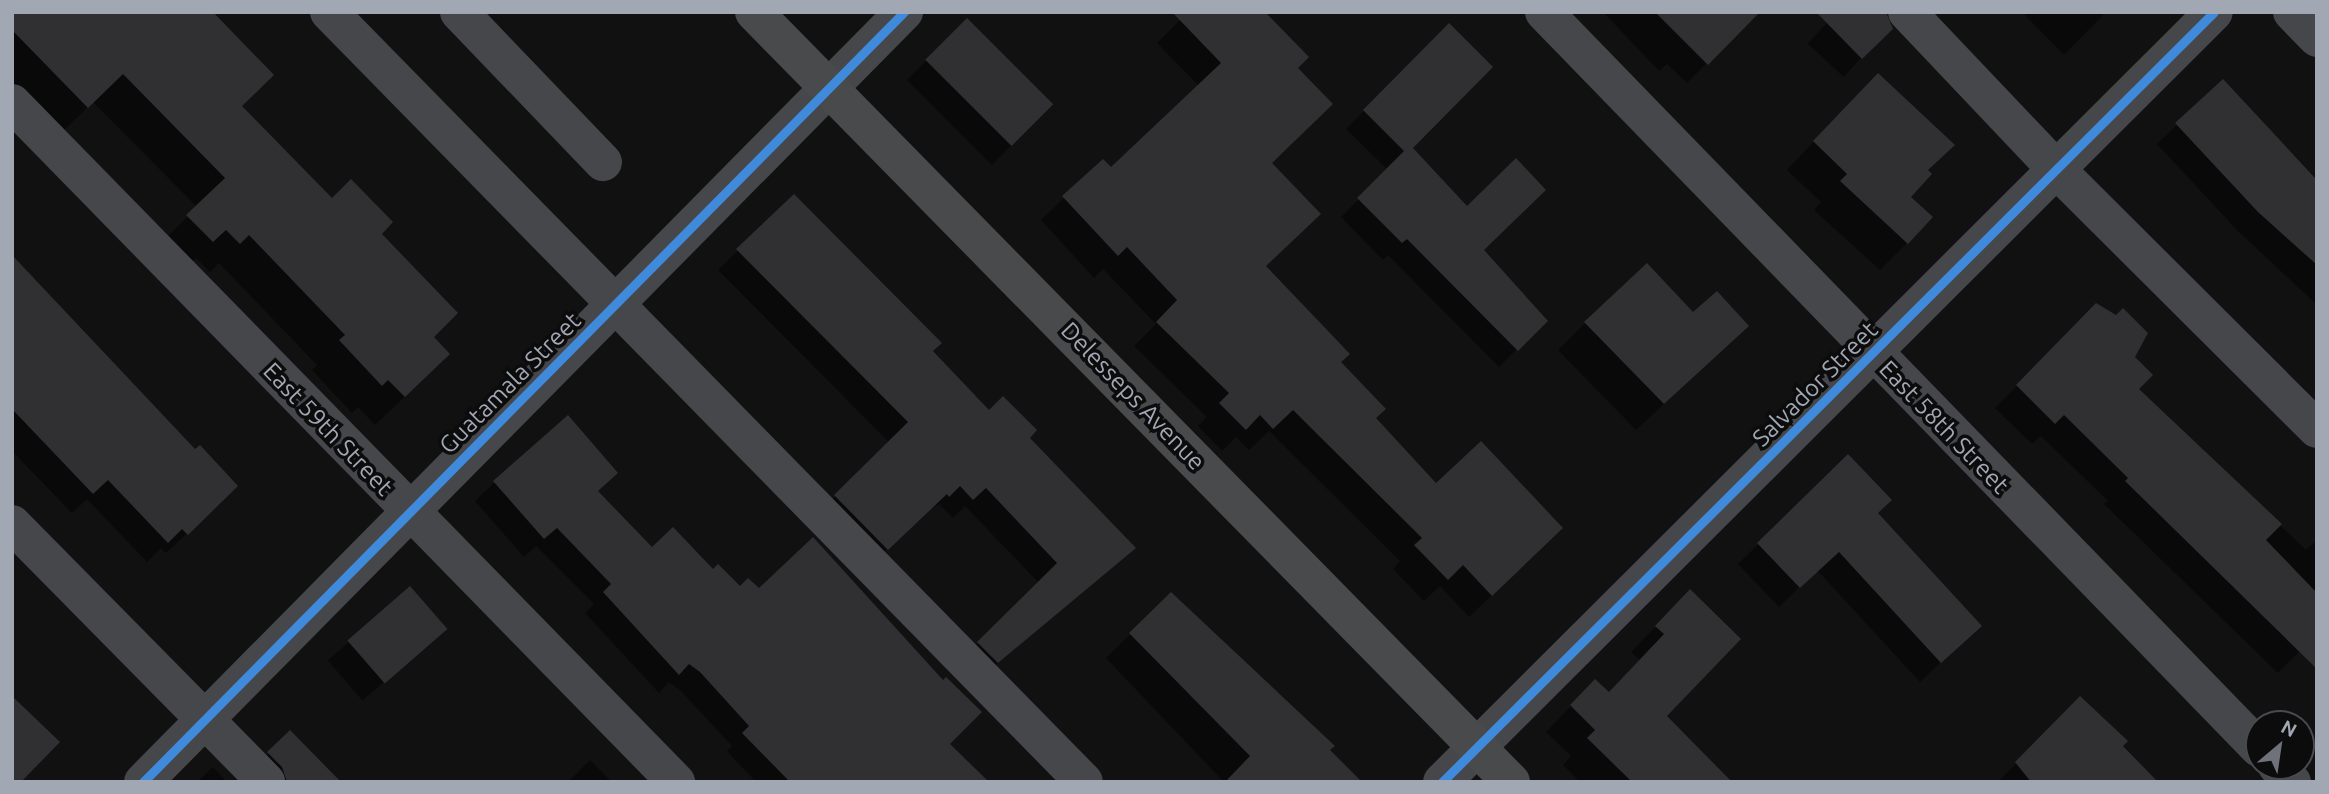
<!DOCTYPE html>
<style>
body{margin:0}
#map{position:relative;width:2329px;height:794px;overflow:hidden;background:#111112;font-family:Ubuntu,sans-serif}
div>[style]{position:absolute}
.shadow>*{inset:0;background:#0007;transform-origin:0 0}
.building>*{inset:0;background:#303032;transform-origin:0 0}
.minor>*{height:38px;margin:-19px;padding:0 19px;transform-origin:19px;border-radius:19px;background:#46474a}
.major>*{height:38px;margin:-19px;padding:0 19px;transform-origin:19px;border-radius:19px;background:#484a4c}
.cycleway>*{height:9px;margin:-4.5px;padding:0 4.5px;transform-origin:4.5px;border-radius:4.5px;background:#408adc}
span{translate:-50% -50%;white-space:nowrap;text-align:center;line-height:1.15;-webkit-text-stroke:7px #0c0c0d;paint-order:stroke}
.street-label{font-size:24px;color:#a1a7b3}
.frame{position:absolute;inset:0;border:14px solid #a1a7b3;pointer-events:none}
.north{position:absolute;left:2245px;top:710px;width:70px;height:70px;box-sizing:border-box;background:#0c0c0d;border:2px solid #484a4f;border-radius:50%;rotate:29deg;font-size:19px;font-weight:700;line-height:28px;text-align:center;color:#a1a7b3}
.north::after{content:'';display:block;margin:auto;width:24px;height:32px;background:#6f727b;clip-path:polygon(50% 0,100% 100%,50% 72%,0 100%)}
</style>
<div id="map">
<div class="shadow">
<div style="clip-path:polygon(12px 12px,240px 107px,332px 200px,379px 234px,432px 337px,419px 383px,375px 425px,358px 407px,352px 413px,312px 370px,317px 365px,219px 263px,210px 272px,196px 258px,183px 270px,159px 245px,197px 207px,93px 102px,58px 136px,12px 89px)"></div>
<div style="clip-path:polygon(1188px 12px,1296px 68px,1270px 164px,1264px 267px,1339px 362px,1374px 419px,1436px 485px,1538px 551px,1469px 617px,1440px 586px,1424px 601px,1393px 569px,1400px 561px,1269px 431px,1249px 450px,1236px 437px,1222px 451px,1198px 426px,1207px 417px,1134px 346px,1156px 324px,1103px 269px,1094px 278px,1041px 220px,1103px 161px,1111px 169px,1199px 86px,1157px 43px)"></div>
<div style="clip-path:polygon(1603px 12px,1757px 12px,1687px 83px,1667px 64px,1659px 71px)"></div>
<div style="left:1837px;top:12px;width:49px;height:43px;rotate:43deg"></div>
<div style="clip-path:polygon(2022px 12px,2106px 12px,2064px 55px)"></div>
<div style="left:967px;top:20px;width:120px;height:85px;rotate:45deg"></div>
<div style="clip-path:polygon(1431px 43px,1411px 148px,1482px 250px,1545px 321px,1499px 367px,1388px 255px,1383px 260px,1341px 217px,1388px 170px,1346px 129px)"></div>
<div style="clip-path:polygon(2223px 81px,2317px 179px,2317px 305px,2238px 231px,2157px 144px)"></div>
<div style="clip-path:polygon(1850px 103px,1908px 197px,1907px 243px,1880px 270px,1814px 210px,1821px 202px,1787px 170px)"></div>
<div style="clip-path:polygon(793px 196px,989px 412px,1028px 438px,1133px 548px,977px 681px,959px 662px,1039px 583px,965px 506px,953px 518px,939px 504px,926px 512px,867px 568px,816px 516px,890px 443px,718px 270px)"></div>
<div style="clip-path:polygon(12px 257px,195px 452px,216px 506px,166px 553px,161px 548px,147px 562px,87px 499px,72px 513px,12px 451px)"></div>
<div style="clip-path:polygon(2097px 305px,2133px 357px,2137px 389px,2306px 550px,2317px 540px,2317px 634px,2278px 673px,2104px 504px,2108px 501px,2041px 436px,2032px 444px,1995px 408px)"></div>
<div style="clip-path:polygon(1585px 323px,1719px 353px,1636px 430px,1558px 350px)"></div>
<div style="clip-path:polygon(1848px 457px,1876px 514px,1959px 645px,1920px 682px,1817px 570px,1779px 607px,1738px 564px)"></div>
<div style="clip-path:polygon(616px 473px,597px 492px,652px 549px,713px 572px,740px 589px,948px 744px,966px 782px,756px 782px,727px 751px,732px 746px,681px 691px,669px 682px,659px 693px,585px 613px,594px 604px,536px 546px,524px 557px,475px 501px,495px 482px)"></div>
<div style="left:410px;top:589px;width:53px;height:109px;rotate:49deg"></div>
<div style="clip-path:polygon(1171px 594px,1328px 750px,1359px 782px,1224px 782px,1106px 658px)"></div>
<div style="clip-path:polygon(1665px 617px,1665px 716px,1729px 782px,1580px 782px,1563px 765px,1571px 756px,1546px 732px,1595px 681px,1608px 694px,1640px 660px,1631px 652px)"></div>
<div style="clip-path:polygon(2080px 698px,2156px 782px,1998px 782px)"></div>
<div style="clip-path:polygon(290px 732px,302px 765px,284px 782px,258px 764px)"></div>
<div style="clip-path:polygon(590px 760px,612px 782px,568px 782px)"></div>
<div style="clip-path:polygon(213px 767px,227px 782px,197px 782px)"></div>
</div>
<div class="building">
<div style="clip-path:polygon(12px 12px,213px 12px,274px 75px,242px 106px,332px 198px,351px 179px,393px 222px,382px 234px,458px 313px,434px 337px,450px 354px,405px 397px,388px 380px,382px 386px,339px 340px,345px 335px,249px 235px,240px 244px,226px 230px,213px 242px,186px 215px,225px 178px,123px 74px,88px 108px,12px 30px)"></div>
<div style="clip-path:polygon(1172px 12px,1265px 12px,1309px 57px,1298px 68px,1333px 104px,1272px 163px,1321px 214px,1266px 266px,1350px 354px,1341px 362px,1386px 409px,1376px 418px,1436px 483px,1481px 441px,1563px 528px,1492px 596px,1463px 565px,1448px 580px,1414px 545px,1422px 538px,1293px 410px,1273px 429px,1260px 415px,1246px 430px,1219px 403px,1229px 393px,1156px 322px,1177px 300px,1127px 247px,1118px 256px,1062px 196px,1103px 159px,1111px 167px,1221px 63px)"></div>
<div style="clip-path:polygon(1655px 12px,1760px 12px,1708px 65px)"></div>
<div style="clip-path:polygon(1816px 12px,1886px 12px,1893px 29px,1862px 59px)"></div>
<div style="left:967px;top:18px;width:122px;height:59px;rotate:45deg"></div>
<div style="clip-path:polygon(1449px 23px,1493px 67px,1413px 148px,1467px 206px,1516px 158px,1546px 190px,1484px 250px,1548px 321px,1518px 351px,1407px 239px,1402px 243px,1357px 198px,1404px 151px,1363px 110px)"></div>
<div style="clip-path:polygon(1878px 73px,1955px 145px,1928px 170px,1932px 174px,1911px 197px,1933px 217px,1908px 244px,1840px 181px,1847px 174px,1813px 141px)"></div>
<div style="clip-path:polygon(2223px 79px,2317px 180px,2317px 265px,2258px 212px,2175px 123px)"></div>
<div style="clip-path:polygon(794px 194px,942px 343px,933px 351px,989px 410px,1003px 396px,1037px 430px,1030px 438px,1136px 548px,998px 663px,977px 642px,1057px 563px,986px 488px,973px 500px,960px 486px,949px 497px,947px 494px,888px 550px,834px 495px,908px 422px,736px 249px)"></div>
<div style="clip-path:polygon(12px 255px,195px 449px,200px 445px,238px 486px,188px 535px,182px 529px,168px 543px,108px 480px,93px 494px,12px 409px)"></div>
<div style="clip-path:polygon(1647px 263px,1693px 312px,1717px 291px,1749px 326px,1664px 404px,1584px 322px)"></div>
<div style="clip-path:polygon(2096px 303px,2116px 315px,2123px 308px,2148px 333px,2135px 357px,2153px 375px,2139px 389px,2282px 524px,2266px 540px,2317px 593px,2317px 669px,2125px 481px,2128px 478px,2064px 415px,2055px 424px,2016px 385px)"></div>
<div style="clip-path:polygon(568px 415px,618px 473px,598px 491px,652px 547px,673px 527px,713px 569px,718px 564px,740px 586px,748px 578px,759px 588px,813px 537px,943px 680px,946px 677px,982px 712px,950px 744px,989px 782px,790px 782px,742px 733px,749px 726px,700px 672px,689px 664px,679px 675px,603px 592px,611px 584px,557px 528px,544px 539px,493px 481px)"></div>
<div style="clip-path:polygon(1848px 454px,1892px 500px,1878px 513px,1982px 626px,1941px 663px,1839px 552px,1800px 588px,1757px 543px)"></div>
<div style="left:410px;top:586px;width:57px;height:83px;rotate:49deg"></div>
<div style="clip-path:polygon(1690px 589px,1741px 639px,1667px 716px,1732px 782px,1632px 782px,1587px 738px,1595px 730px,1570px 705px,1595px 679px,1609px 692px,1664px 634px,1655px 626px)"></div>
<div style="clip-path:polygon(1171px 592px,1335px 746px,1330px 750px,1362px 782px,1225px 782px,1250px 756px,1129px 633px)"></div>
<div style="clip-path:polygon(12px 696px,60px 742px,21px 782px,12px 782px)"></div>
<div style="clip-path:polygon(2080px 696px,2128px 741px,2123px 746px,2158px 782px,2031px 782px,2015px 762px)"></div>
<div style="clip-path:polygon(290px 730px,341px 782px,287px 782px,282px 767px,267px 752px)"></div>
</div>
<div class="minor">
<div style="left:329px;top:12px;width:1078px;rotate:45.56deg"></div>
<div style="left:459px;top:12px;width:208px;rotate:46.2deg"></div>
<div style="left:1544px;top:12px;width:1026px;rotate:45.83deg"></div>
<div style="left:1907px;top:12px;width:218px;rotate:46.5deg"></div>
<div style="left:2057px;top:170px;width:367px;rotate:44.9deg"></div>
<div style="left:2292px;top:12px;width:36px;rotate:46deg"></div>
<div style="left:12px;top:103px;width:950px;rotate:45.64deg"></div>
<div style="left:12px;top:524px;width:362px;rotate:45.4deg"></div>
<div style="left:2277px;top:766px;width:22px;rotate:47deg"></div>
<div style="left:143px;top:782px;width:1083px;rotate:-45.34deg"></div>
<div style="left:1442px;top:782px;width:1090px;rotate:-44.93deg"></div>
</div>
<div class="major">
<div style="left:754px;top:12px;width:1080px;rotate:45.49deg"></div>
</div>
<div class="cycleway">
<div style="left:143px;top:782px;width:1083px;rotate:-45.34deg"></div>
<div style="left:1442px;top:782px;width:1090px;rotate:-44.93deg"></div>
</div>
<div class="street-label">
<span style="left:510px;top:383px;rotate:-45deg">Guatamala Street</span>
<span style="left:1815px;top:384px;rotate:-45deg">Salvador Street</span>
<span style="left:1133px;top:396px;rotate:46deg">Delesseps Avenue</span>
<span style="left:1944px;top:427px;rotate:46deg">East 58th Street</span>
<span style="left:328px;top:429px;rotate:46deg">East 59th Street</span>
</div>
<div class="frame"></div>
<div class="north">N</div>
</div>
